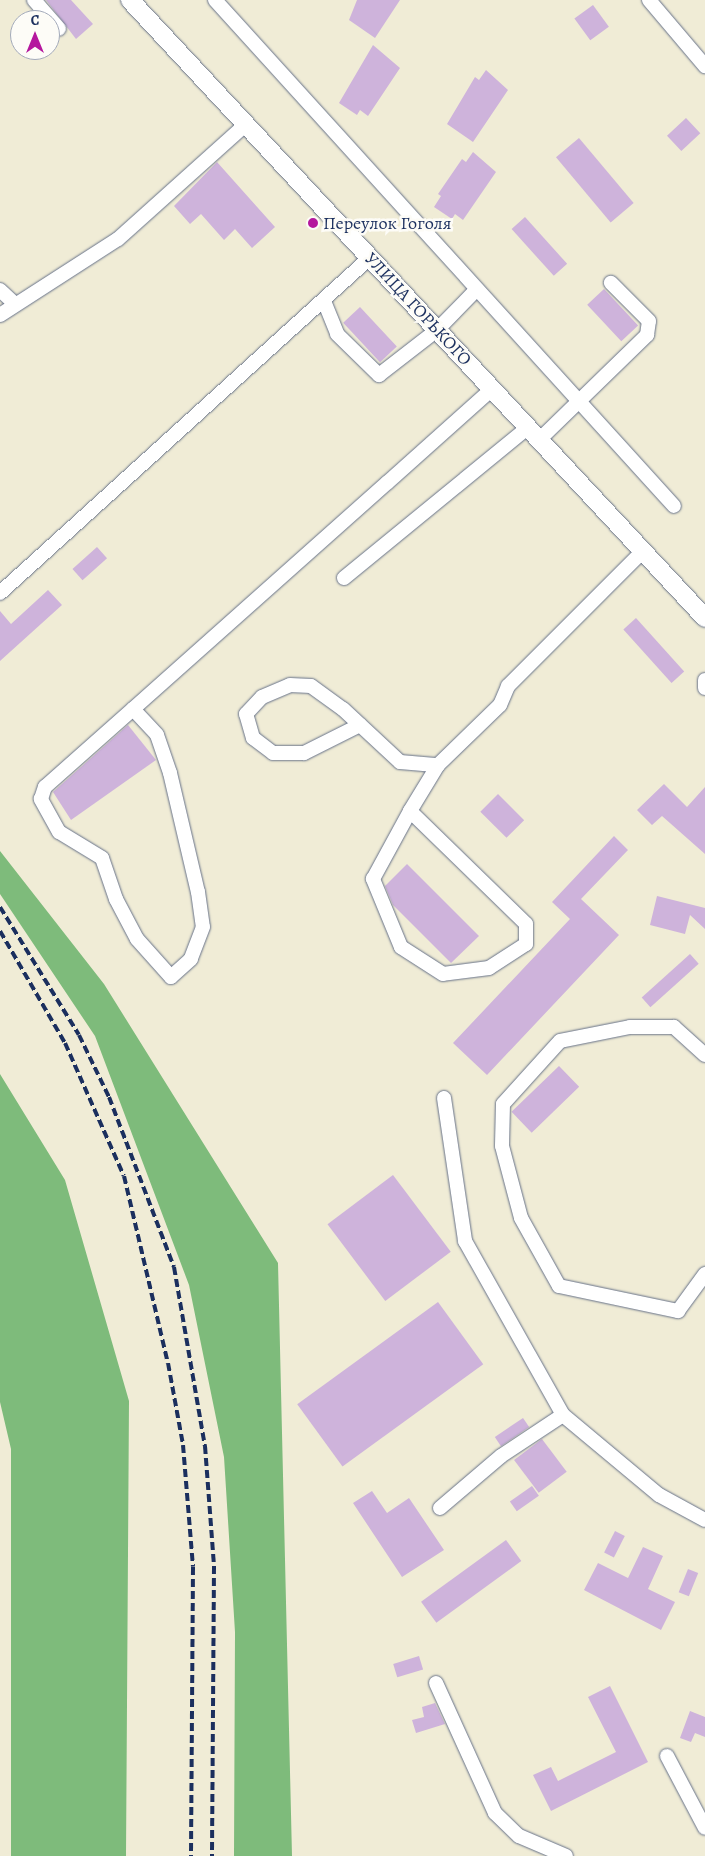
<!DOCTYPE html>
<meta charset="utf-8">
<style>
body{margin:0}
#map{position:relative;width:705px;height:1856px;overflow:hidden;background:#f0ecd6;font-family:Alegreya,serif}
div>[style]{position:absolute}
.forest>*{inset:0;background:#7ebb7b}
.building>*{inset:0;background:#ceb3db;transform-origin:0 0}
.roads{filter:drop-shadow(0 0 1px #667188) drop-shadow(0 0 1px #667188)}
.minor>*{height:14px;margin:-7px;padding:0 7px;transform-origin:7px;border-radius:7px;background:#fff}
.major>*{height:18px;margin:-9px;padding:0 9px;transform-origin:9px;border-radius:9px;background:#fff}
.rail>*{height:4px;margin-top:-2px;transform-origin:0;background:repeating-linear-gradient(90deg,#1b2f5e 0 8px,transparent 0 12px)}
.dots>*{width:14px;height:14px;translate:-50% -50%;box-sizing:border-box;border:2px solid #fdfcf7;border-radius:50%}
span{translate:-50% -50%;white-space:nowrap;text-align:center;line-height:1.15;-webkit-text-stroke:5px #fdfcf7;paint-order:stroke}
.poi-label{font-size:18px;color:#1b2f5e}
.left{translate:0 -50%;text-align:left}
.street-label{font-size:18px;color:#1b2f5e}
.north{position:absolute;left:10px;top:10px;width:50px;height:50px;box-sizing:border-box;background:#fdfcf7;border:1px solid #a3aaba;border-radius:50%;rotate:0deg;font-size:14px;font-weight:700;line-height:20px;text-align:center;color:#1b2f5e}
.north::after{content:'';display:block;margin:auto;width:18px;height:22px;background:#b5179e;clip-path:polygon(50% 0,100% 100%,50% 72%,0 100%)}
</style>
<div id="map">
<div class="forest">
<div style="clip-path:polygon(0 851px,104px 984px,278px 1263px,292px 1856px,234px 1856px,235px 1632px,224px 1457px,189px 1285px,95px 1036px,0 894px)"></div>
<div style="clip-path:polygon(0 1074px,65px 1180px,129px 1401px,126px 1856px,11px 1856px,11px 1449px,0 1402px)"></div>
</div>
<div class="building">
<div style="clip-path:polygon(46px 0,71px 0,93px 24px,76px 39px)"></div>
<div style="clip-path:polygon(357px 0,400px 0,375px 38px,349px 20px)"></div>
<div style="left:593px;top:5px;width:27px;height:23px;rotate:54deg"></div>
<div style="clip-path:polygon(373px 45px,400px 68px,368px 116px,360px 110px,357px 115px,339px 103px)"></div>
<div style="clip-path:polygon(486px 70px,508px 90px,473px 142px,447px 124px,475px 77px,479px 80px)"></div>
<div style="left:686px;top:118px;width:21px;height:26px;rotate:47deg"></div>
<div style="left:579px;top:138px;width:85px;height:30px;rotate:50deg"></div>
<div style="clip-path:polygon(473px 152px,496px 172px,463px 220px,455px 214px,452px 219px,434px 207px,441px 196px,438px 194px,462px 159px,466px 162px)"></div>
<div style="clip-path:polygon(217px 162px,275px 227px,252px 248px,235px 229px,224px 240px,201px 214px,190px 224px,174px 206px)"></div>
<div style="left:525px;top:217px;width:63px;height:18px;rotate:48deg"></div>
<div style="left:604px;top:289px;width:50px;height:23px;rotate:47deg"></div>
<div style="left:360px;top:307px;width:54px;height:23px;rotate:47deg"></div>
<div style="left:97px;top:547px;width:15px;height:33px;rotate:48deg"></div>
<div style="clip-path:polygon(48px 590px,62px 605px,0 661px,0 611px,11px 624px)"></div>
<div style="left:636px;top:618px;width:72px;height:17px;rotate:48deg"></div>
<div style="clip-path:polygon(128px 725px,156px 760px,71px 820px,53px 792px)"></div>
<div style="clip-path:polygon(664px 784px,687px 807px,705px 787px,705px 854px,662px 816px,652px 825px,637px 810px)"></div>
<div style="left:498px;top:794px;width:37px;height:25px;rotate:45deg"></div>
<div style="clip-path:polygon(614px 836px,628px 850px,581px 899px,619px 935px,487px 1075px,453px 1043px,570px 919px,552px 902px)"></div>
<div style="clip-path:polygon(407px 864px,479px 936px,451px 963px,393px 905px,385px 886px)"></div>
<div style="clip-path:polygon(657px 896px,705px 908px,705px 929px,690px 915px,685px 934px,650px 925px)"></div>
<div style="left:690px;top:954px;width:13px;height:65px;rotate:48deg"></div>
<div style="left:559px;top:1066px;width:29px;height:66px;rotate:46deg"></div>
<div style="left:393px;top:1175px;width:96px;height:82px;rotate:53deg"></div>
<div style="left:438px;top:1302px;width:77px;height:174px;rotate:54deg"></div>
<div style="left:523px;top:1418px;width:11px;height:34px;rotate:56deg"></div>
<div style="left:542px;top:1439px;width:41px;height:35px;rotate:53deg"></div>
<div style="left:532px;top:1486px;width:12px;height:27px;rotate:55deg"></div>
<div style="clip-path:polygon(372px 1491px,387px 1513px,409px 1498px,444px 1550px,402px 1577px,353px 1503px)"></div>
<div style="left:615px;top:1531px;width:11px;height:24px;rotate:27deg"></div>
<div style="left:506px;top:1540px;width:26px;height:105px;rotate:54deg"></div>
<div style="clip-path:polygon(643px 1547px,663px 1556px,648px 1589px,675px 1602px,661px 1630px,584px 1590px,598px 1563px,628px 1578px)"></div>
<div style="left:688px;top:1569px;width:11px;height:25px;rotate:22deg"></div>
<div style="left:419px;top:1656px;width:14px;height:27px;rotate:73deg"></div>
<div style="clip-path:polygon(610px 1686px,648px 1762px,551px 1811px,533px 1775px,551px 1767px,558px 1781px,616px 1752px,588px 1697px)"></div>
<div style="clip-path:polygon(435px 1703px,445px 1724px,416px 1733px,412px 1720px,424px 1717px,422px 1707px)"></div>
<div style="clip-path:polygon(690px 1711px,705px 1717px,705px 1737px,695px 1733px,691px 1742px,680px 1738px)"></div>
</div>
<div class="roads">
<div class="minor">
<div style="left:34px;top:0;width:38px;rotate:49deg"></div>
<div style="left:215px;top:0;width:683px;rotate:47.79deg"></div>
<div style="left:649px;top:0;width:87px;rotate:49.7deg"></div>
<div style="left:0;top:290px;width:21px;rotate:43deg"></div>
<div style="left:324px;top:301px;width:35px;rotate:68deg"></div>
<div style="left:337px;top:334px;width:59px;rotate:44.3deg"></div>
<div style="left:379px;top:375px;width:73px;rotate:-37.8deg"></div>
<div style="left:437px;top:330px;width:57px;rotate:-45.7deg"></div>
<div style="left:0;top:315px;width:140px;rotate:-32.8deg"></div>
<div style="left:118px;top:239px;width:172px;rotate:-41.9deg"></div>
<div style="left:539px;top:440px;width:151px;rotate:-44.2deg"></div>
<div style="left:647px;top:335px;width:14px;rotate:-82deg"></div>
<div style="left:649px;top:321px;width:54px;rotate:-135deg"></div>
<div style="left:344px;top:578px;width:237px;rotate:-39.3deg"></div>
<div style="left:0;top:593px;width:500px;rotate:-42.2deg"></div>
<div style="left:705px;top:680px;width:8px;rotate:90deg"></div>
<div style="left:133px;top:709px;width:35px;rotate:47deg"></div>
<div style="left:157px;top:735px;width:40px;rotate:71.1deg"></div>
<div style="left:170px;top:773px;width:122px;rotate:76.8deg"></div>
<div style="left:198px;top:892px;width:35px;rotate:82deg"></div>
<div style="left:203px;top:927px;width:34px;rotate:111deg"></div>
<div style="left:191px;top:959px;width:27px;rotate:138deg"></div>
<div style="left:171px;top:977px;width:51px;rotate:-131.8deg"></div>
<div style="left:137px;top:939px;width:45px;rotate:-117.7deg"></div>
<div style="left:116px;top:899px;width:43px;rotate:-108.9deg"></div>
<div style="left:102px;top:858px;width:50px;rotate:-148.8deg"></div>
<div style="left:59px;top:832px;width:38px;rotate:-119deg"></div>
<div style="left:41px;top:799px;width:13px;rotate:-72deg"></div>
<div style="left:45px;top:787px;width:118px;rotate:-41.6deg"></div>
<div style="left:133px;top:709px;width:341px;rotate:-41.7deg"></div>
<div style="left:388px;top:482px;width:140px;rotate:-41.8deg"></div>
<div style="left:360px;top:725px;width:63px;rotate:153.4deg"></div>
<div style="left:304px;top:753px;width:31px;rotate:180deg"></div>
<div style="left:273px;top:753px;width:25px;rotate:-143deg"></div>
<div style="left:253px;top:738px;width:25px;rotate:-106deg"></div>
<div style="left:246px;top:714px;width:23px;rotate:-47deg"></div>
<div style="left:262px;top:697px;width:30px;rotate:-23deg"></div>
<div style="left:290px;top:685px;width:21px;rotate:3deg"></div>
<div style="left:311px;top:686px;width:39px;rotate:36deg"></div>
<div style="left:343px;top:709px;width:78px;rotate:42.9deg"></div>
<div style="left:400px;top:762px;width:38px;rotate:5deg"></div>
<div style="left:438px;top:765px;width:86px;rotate:-44.1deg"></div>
<div style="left:500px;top:705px;width:21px;rotate:-67deg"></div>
<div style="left:508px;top:686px;width:191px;rotate:-45deg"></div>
<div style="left:410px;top:811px;width:162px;rotate:44.2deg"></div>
<div style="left:526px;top:924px;width:20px;rotate:90deg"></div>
<div style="left:526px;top:944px;width:44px;rotate:147deg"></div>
<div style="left:489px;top:968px;width:46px;rotate:172.6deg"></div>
<div style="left:443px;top:974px;width:50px;rotate:-147.3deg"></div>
<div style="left:401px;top:947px;width:74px;rotate:-112.4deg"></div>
<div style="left:373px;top:879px;width:77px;rotate:-61.4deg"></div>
<div style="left:410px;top:811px;width:54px;rotate:-58.7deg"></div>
<div style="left:705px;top:1055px;width:42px;rotate:-137.9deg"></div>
<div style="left:674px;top:1027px;width:44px;rotate:180deg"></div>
<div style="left:630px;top:1027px;width:71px;rotate:168.7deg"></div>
<div style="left:560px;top:1041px;width:85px;rotate:132.1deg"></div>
<div style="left:503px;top:1104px;width:42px;rotate:91.4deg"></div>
<div style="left:502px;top:1146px;width:74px;rotate:75.2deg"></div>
<div style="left:521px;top:1218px;width:78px;rotate:60.8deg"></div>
<div style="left:559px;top:1286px;width:122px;rotate:11.9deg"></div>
<div style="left:678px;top:1311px;width:46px;rotate:-53.9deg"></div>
<div style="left:444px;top:1098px;width:145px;rotate:81.6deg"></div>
<div style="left:465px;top:1241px;width:200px;rotate:60.6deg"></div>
<div style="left:563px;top:1415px;width:125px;rotate:39.8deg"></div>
<div style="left:659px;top:1495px;width:52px;rotate:28.5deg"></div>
<div style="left:440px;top:1508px;width:80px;rotate:-40.4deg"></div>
<div style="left:501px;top:1456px;width:74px;rotate:-33.5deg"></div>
<div style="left:436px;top:1683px;width:143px;rotate:65.6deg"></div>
<div style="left:495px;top:1813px;width:33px;rotate:44deg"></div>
<div style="left:519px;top:1836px;width:51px;rotate:23.1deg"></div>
<div style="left:667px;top:1756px;width:81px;rotate:62.2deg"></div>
</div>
<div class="major">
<div style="left:130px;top:0;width:844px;rotate:47.06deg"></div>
</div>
</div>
<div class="rail">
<div style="left:0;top:907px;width:150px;rotate:58.3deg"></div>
<div style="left:79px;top:1035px;width:69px;rotate:64.2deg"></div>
<div style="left:109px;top:1097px;width:182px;rotate:69.1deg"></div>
<div style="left:174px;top:1267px;width:182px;rotate:80.2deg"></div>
<div style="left:205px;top:1446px;width:120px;rotate:85.7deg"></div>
<div style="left:214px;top:1566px;width:290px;rotate:90.4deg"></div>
<div style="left:0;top:931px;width:129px;rotate:59.9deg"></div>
<div style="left:65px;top:1043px;width:145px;rotate:66.1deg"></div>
<div style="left:124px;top:1176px;width:192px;rotate:76.8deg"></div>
<div style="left:168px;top:1363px;width:83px;rotate:79.6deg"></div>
<div style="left:183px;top:1445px;width:122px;rotate:85.3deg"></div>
<div style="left:193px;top:1567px;width:289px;rotate:90.4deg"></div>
</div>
<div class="dots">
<div style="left:313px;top:223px;background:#b5179e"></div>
</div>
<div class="poi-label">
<span class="left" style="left:323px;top:223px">Переулок Гоголя</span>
</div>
<div class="street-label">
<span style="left:418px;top:309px;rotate:47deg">УЛИЦА ГОРЬКОГО</span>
</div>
<div class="north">С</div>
</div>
